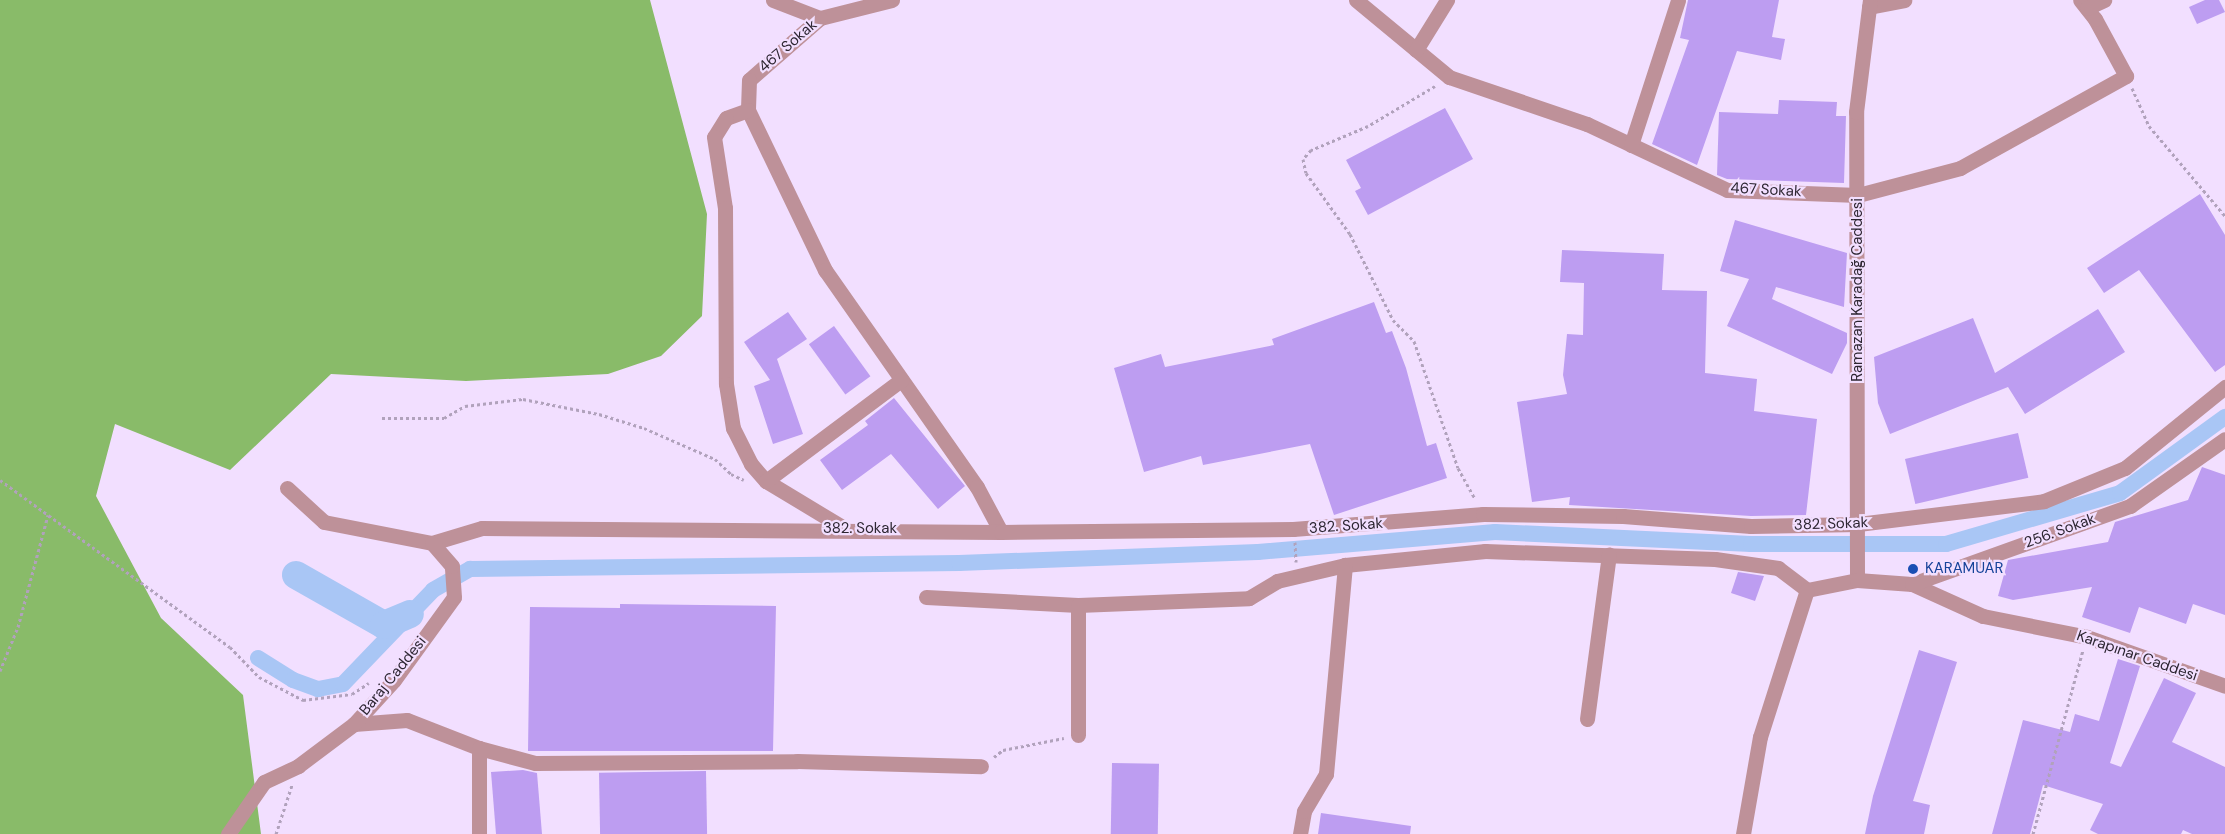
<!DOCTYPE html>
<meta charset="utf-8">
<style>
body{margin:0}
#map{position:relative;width:2225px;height:834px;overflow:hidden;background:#f2dfff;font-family:"DM Sans",sans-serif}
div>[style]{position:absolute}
.forest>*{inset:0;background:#89bb69}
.canal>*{height:16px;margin:-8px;padding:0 8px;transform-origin:8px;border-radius:8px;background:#a9c6f5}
.river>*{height:28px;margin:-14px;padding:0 14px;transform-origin:14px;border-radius:14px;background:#a9c6f5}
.building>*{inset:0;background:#bd9df1;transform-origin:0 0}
.path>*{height:3px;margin-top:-1.5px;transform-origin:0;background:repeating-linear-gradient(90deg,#b1a2bc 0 3px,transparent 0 6px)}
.minor>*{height:15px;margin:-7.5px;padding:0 7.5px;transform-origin:7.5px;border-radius:7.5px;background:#be9199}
.dots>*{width:16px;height:16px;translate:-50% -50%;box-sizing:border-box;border:3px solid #f2dfff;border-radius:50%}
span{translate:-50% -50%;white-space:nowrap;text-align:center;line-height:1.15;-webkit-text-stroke:4.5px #f2dfff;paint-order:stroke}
.street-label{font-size:15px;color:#2d2632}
.transit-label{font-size:15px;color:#164399}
.left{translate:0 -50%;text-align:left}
</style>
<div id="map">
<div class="forest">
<div style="clip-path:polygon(0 0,650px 0,707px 214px,702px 316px,661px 356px,608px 374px,466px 381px,331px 374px,230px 470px,115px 424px,96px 496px,161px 618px,243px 695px,261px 834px,0 834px)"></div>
</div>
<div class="canal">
<div style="left:258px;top:658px;width:41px;rotate:32.2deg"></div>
<div style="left:293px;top:680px;width:27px;rotate:20deg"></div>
<div style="left:318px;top:689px;width:25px;rotate:-11deg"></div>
<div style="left:343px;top:684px;width:130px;rotate:-46.2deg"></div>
<div style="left:433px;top:590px;width:43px;rotate:-29.6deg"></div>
<div style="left:470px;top:569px;width:489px;rotate:-0.7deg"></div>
<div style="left:959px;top:563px;width:299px;rotate:-2.1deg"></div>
<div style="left:1258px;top:552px;width:238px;rotate:-4.8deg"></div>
<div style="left:1495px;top:532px;width:256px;rotate:2.7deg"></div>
<div style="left:1751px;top:544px;width:195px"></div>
<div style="left:1946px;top:544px;width:181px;rotate:-16.3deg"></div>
<div style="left:2120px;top:493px;width:130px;rotate:-35.9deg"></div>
</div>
<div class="river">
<div style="left:296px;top:575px;width:101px;rotate:29.6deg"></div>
<div style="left:384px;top:625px;width:28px;rotate:-23deg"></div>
</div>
<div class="building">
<div style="clip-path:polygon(1688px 0,1779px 0,1772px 37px,1785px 39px,1781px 60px,1737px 51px,1697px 165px,1652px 144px,1689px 40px,1680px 38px)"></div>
<div style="clip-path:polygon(2205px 0,2219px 0,2225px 12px,2197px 24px,2189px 7px)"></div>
<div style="clip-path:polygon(1779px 100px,1837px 102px,1836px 116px,1846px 116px,1844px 183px,1727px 179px,1717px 175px,1719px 112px,1778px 114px)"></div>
<div style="clip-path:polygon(1445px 108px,1473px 159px,1368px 215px,1355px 191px,1361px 188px,1346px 160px)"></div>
<div style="clip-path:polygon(2200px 194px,2225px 235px,2225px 365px,2215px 372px,2139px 270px,2104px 293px,2087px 268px)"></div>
<div style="clip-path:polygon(1735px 220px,1847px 253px,1844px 307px,1776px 287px,1772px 299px,1847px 333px,1847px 343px,1832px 374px,1727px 326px,1749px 279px,1720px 271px)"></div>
<div style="clip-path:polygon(1562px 250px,1664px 254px,1662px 290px,1707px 291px,1705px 373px,1757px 379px,1754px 411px,1817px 419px,1806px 515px,1751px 516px,1569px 505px,1570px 497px,1532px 502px,1517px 402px,1567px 394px,1563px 375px,1567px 334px,1583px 335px,1584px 283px,1560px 282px)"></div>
<div style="clip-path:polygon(1374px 302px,1386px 333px,1392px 331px,1406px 368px,1427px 446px,1436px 443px,1447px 478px,1334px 515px,1310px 444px,1203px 465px,1201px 456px,1144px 472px,1114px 368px,1161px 354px,1165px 367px,1274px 345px,1272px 339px)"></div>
<div style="clip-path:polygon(2098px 309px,2125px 352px,2025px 414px,2008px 387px,1890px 434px,1878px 403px,1874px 357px,1973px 318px,1995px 373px)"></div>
<div style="clip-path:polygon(788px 312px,807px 339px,777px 359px,803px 434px,773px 444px,754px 386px,770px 380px,744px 342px)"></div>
<div style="left:834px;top:326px;width:62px;height:31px;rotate:54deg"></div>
<div style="clip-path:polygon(894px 398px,965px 486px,938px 509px,891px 454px,842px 490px,820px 460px,868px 425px,865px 421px)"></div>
<div style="left:2018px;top:433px;width:46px;height:116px;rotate:77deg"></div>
<div style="clip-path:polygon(2202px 467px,2225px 475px,2225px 615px,2193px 604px,2186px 624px,2139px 607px,2130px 633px,2082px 617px,2092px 587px,2013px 600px,1998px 596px,2008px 560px,2108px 542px,2115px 522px,2188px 500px)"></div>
<div style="clip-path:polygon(1738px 572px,1764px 576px,1755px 601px,1731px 593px)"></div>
<div style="clip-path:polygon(620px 604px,776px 606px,773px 751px,528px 751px,530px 607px,620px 608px)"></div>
<div style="clip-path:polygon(1919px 650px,1957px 662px,1913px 801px,1930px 805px,1924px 834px,1865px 834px,1873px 796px)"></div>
<div style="clip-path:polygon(2118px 659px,2140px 666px,2110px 763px,2121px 767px,2164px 678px,2196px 693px,2172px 742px,2225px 767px,2225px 834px,2192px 834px,2183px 830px,2181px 834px,2098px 834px,2090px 830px,2103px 804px,2043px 785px,2030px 834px,1992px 834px,2023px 720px,2070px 732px,2075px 714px,2099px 721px)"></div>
<div style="left:1112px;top:763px;width:47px;height:71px;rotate:1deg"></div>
<div style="clip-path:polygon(523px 770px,537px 773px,542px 834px,496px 834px,491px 772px)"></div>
<div style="left:706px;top:771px;width:63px;height:107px;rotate:89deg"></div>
<div style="clip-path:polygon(1321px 813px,1411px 826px,1410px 834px,1318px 834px)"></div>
</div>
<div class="path">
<div style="left:1435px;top:86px;width:78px;rotate:149.2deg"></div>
<div style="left:1368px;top:126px;width:62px;rotate:157.2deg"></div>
<div style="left:1311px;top:150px;width:12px;rotate:132deg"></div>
<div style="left:1303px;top:159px;width:14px;rotate:78deg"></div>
<div style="left:1306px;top:173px;width:75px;rotate:54.2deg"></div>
<div style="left:1350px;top:234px;width:96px;rotate:63.4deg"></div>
<div style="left:1393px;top:320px;width:30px;rotate:45deg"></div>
<div style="left:1414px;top:341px;width:134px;rotate:70.9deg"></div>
<div style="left:1458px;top:468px;width:35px;rotate:61deg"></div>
<div style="left:2132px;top:88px;width:42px;rotate:65.9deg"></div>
<div style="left:2149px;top:126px;width:118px;rotate:49.8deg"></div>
<div style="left:382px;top:418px;width:62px"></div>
<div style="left:444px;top:418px;width:24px;rotate:-30deg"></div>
<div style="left:465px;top:406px;width:58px;rotate:-6.9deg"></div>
<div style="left:523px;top:399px;width:77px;rotate:11.2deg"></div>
<div style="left:599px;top:414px;width:47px;rotate:17.3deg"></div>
<div style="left:644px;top:428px;width:77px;rotate:23.6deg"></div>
<div style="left:715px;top:459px;width:22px;rotate:43deg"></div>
<div style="left:731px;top:474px;width:14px;rotate:25deg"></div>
<div style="left:0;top:480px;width:284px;rotate:36deg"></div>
<div style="left:230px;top:647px;width:42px;rotate:46deg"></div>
<div style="left:259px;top:677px;width:50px;rotate:27.6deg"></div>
<div style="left:303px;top:700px;width:49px;rotate:-7deg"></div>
<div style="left:352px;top:694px;width:20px;rotate:-33deg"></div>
<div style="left:1295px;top:542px;width:20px;rotate:87deg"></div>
<div style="left:0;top:671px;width:48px;rotate:-67.8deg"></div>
<div style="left:18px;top:627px;width:116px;rotate:-75deg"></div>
<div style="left:994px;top:757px;width:11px;rotate:-38deg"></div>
<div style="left:1003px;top:750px;width:62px;rotate:-11.1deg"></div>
<div style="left:276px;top:834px;width:52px;rotate:-71.9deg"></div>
<div style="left:2033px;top:834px;width:191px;rotate:-74.8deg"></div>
</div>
<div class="minor">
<div style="left:773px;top:0;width:50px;rotate:21deg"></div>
<div style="left:892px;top:0;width:74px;rotate:166deg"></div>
<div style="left:820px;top:18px;width:94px;rotate:138.9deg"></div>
<div style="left:749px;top:80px;width:30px;rotate:92deg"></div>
<div style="left:748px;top:110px;width:178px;rotate:64.3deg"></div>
<div style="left:825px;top:270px;width:265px;rotate:55deg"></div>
<div style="left:977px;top:487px;width:51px;rotate:61.9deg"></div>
<div style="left:1356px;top:0;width:121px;rotate:39.6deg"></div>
<div style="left:1449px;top:77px;width:146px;rotate:18.8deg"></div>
<div style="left:1587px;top:124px;width:155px;rotate:25.2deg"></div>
<div style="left:1727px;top:190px;width:131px;rotate:2.2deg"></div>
<div style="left:1858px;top:195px;width:106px;rotate:-14.8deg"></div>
<div style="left:1960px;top:168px;width:190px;rotate:-29deg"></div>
<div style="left:2126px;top:76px;width:65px;rotate:-118.5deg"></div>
<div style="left:2095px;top:19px;width:24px;rotate:-128deg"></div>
<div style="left:1869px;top:7px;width:36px;rotate:-11deg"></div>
<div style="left:2087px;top:8px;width:19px;rotate:-25deg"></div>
<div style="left:1416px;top:50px;width:59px;rotate:-58.2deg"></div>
<div style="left:748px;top:110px;width:23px;rotate:160deg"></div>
<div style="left:726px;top:118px;width:22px;rotate:122deg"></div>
<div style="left:714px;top:137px;width:72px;rotate:81.2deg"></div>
<div style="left:725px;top:208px;width:176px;rotate:89.7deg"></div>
<div style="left:726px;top:384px;width:45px;rotate:81deg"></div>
<div style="left:733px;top:428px;width:40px;rotate:63.4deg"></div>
<div style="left:751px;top:464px;width:23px;rotate:49deg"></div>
<div style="left:766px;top:481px;width:91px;rotate:31.1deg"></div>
<div style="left:1631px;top:145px;width:152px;rotate:-72deg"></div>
<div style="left:766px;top:481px;width:169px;rotate:-36.8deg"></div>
<div style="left:287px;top:488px;width:50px;rotate:42.6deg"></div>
<div style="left:324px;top:522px;width:110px;rotate:11deg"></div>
<div style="left:432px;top:543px;width:52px;rotate:-16.7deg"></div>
<div style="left:482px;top:528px;width:519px;rotate:0.44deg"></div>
<div style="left:1001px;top:532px;width:292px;rotate:-0.6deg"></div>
<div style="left:1293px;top:529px;width:191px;rotate:-4.5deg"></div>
<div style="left:1483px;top:514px;width:140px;rotate:0.8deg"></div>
<div style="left:1623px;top:516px;width:128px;rotate:4.5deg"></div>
<div style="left:1751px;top:526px;width:107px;rotate:-1.1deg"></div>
<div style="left:1858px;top:524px;width:187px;rotate:-7deg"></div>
<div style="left:2044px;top:501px;width:87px;rotate:-22.2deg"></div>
<div style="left:2125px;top:468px;width:129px;rotate:-39deg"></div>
<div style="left:1857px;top:580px;width:468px;rotate:-90.1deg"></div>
<div style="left:1856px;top:112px;width:113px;rotate:-82.9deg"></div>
<div style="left:1912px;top:584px;width:78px;rotate:24.3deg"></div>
<div style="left:1983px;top:616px;width:106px;rotate:11.4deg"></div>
<div style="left:2087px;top:637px;width:146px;rotate:19.5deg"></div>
<div style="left:1807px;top:590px;width:51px;rotate:-11.3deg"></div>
<div style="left:1857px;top:580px;width:55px;rotate:4.2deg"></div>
<div style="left:1912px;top:584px;width:232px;rotate:-19.7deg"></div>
<div style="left:2130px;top:506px;width:116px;rotate:-35.2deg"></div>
<div style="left:926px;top:597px;width:152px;rotate:3deg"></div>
<div style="left:1078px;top:605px;width:171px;rotate:-2.3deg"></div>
<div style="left:1249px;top:598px;width:33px;rotate:-31deg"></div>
<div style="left:1277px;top:581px;width:70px;rotate:-13.2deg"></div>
<div style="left:1345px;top:565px;width:141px;rotate:-5.7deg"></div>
<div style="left:1485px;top:551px;width:230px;rotate:2deg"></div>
<div style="left:1715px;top:559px;width:64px;rotate:8.1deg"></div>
<div style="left:1778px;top:568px;width:36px;rotate:37deg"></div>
<div style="left:1587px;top:719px;width:166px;rotate:-82.4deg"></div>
<div style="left:354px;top:724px;width:53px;rotate:-4.3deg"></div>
<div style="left:407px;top:720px;width:77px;rotate:21.3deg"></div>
<div style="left:479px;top:748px;width:58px;rotate:15deg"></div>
<div style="left:535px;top:763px;width:262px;rotate:-0.4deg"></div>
<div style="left:797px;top:761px;width:184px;rotate:1.6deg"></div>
<div style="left:1078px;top:735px;width:130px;rotate:-90deg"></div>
<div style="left:228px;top:834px;width:63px;rotate:-55.3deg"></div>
<div style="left:264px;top:782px;width:38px;rotate:-25deg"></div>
<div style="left:298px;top:766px;width:70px;rotate:-36.9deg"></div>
<div style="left:354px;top:724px;width:59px;rotate:-47.7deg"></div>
<div style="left:394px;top:680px;width:102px;rotate:-54.1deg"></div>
<div style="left:454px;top:597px;width:31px;rotate:-94deg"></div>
<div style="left:452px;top:566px;width:30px;rotate:-131deg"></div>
<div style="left:479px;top:834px;width:86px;rotate:-90deg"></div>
<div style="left:1300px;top:834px;width:23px;rotate:-80deg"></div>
<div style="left:1304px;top:811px;width:43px;rotate:-59.3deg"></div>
<div style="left:1326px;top:774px;width:210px;rotate:-84.8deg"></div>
<div style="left:1743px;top:834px;width:98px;rotate:-80.1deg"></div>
<div style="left:1760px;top:737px;width:154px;rotate:-72.3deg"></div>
</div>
<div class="dots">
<div style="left:1913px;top:569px;background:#1a4fb4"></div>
</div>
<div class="street-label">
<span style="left:788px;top:46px;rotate:-41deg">467 Sokak</span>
<span style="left:1766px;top:190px;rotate:3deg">467 Sokak</span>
<span style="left:1858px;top:290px;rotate:-90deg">Ramazan Karadağ Caddesi</span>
<span style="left:1831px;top:524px;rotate:-2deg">382. Sokak</span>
<span style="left:1346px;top:526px;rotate:-4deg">382. Sokak</span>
<span style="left:860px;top:529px">382. Sokak</span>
<span style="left:2060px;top:531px;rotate:-20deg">256. Sokak</span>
<span style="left:2137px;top:656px;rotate:19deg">Karapınar Caddesi</span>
<span style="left:393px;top:676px;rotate:-51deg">Baraj Caddesi</span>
</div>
<div class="transit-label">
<span class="left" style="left:1925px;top:569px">KARAMUAR</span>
</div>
</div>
